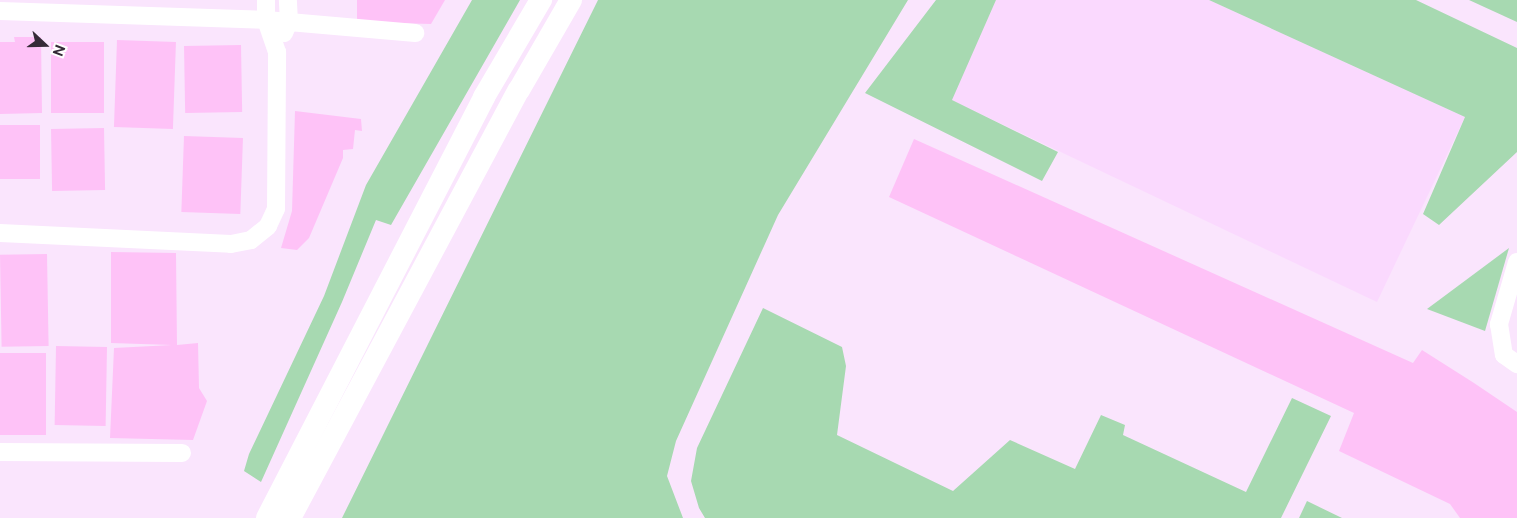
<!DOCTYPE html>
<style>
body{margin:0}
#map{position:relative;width:1517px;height:518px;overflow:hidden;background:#fae5fd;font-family:"Public Sans",sans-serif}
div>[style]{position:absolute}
.built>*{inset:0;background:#fad9fe}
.green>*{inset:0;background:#a7d9b1}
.building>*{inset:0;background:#fec2f7;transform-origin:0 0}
.minor>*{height:18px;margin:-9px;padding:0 9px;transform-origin:9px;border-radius:9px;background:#fff}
.tertiary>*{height:22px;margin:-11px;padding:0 11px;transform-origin:11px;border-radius:11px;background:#fff}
span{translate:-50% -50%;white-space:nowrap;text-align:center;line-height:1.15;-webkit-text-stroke:4px #fff;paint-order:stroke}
.north{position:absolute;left:20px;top:20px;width:50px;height:50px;-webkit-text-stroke:4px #fff;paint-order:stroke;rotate:111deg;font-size:14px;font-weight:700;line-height:20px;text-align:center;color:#352b37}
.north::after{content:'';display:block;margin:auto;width:18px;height:22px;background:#352b37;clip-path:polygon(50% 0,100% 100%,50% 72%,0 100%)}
</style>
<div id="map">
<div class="built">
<div style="clip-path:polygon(996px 0,1209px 0,1465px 117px,1377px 302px,951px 100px)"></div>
</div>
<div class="green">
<div style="clip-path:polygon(472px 0,520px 0,391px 225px,376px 220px,342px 302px,261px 482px,244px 471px,249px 454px,324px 296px,366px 185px)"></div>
<div style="clip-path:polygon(598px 0,908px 0,778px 215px,676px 441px,667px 476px,683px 518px,342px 518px)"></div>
<div style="clip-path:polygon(936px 0,996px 0,952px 100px,1058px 152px,1042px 181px,865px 93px)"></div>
<div style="clip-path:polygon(1209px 0,1416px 0,1517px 48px,1517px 152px,1439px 225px,1423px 214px,1465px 117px)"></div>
<div style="clip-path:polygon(1469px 0,1517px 0,1517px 22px)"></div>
<div style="clip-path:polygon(1509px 248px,1485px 331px,1427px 309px)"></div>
<div style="clip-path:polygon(763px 308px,842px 347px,846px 366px,837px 435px,953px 491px,1010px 440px,1075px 469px,1101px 415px,1125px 425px,1123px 435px,1246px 492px,1292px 398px,1331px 416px,1281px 518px,705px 518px,699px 508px,691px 481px,697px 448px)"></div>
<div style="clip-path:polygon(1307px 501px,1342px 518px,1299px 518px)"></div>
</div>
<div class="building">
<div style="clip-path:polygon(357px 0,445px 0,431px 24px,357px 22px)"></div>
<div style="clip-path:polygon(14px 37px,41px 37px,42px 113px,0 114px,0 42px,15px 42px)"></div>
<div style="left:117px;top:40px;width:59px;height:87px;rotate:2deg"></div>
<div style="left:104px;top:42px;width:71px;height:53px;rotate:90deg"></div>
<div style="left:241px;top:45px;width:67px;height:57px;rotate:89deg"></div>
<div style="clip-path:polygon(295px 111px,361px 119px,362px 131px,355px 130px,353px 149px,343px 150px,343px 158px,309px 238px,297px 250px,281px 248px,292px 211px)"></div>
<div style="left:0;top:125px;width:40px;height:54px"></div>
<div style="left:104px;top:128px;width:62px;height:53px;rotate:89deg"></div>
<div style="left:184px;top:136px;width:59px;height:76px;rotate:2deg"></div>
<div style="clip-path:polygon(914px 139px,1413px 363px,1422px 350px,1474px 383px,1517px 412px,1517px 518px,1460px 518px,1450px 504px,1339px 451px,1354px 413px,889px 197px)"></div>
<div style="clip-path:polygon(111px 252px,176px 253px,177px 345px,198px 343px,199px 388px,207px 401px,193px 440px,110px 438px,114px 348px,172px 345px,111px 343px)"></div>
<div style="left:47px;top:254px;width:92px;height:47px;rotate:89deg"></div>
<div style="left:107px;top:347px;width:79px;height:51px;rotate:91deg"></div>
<div style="left:0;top:353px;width:46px;height:82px"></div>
</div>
<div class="minor">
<div style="left:0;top:11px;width:266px;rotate:1.9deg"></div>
<div style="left:266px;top:20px;width:150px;rotate:5deg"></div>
<div style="left:284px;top:33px;width:12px;rotate:-66deg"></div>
<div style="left:289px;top:22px;width:22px;rotate:-93deg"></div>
<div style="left:0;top:233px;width:231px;rotate:2.7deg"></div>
<div style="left:231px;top:244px;width:20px;rotate:-11deg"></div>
<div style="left:251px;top:240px;width:22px;rotate:-39deg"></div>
<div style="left:268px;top:226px;width:19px;rotate:-65deg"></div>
<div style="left:276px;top:209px;width:157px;rotate:-89.6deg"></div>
<div style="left:277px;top:52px;width:34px;rotate:-109deg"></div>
<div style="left:266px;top:20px;width:20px;rotate:-90deg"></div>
<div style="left:1517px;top:262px;width:65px;rotate:106.2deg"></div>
<div style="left:1499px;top:324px;width:31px;rotate:81deg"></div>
<div style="left:1504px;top:355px;width:16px;rotate:35deg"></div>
<div style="left:0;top:452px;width:182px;rotate:0.3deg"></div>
</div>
<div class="tertiary">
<div style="left:267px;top:518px;width:474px;rotate:-62.7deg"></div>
<div style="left:484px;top:97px;width:113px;rotate:-59.6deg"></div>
<div style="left:290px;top:518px;width:485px;rotate:-61.9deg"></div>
<div style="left:519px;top:90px;width:104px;rotate:-60deg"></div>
</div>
<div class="north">N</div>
</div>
